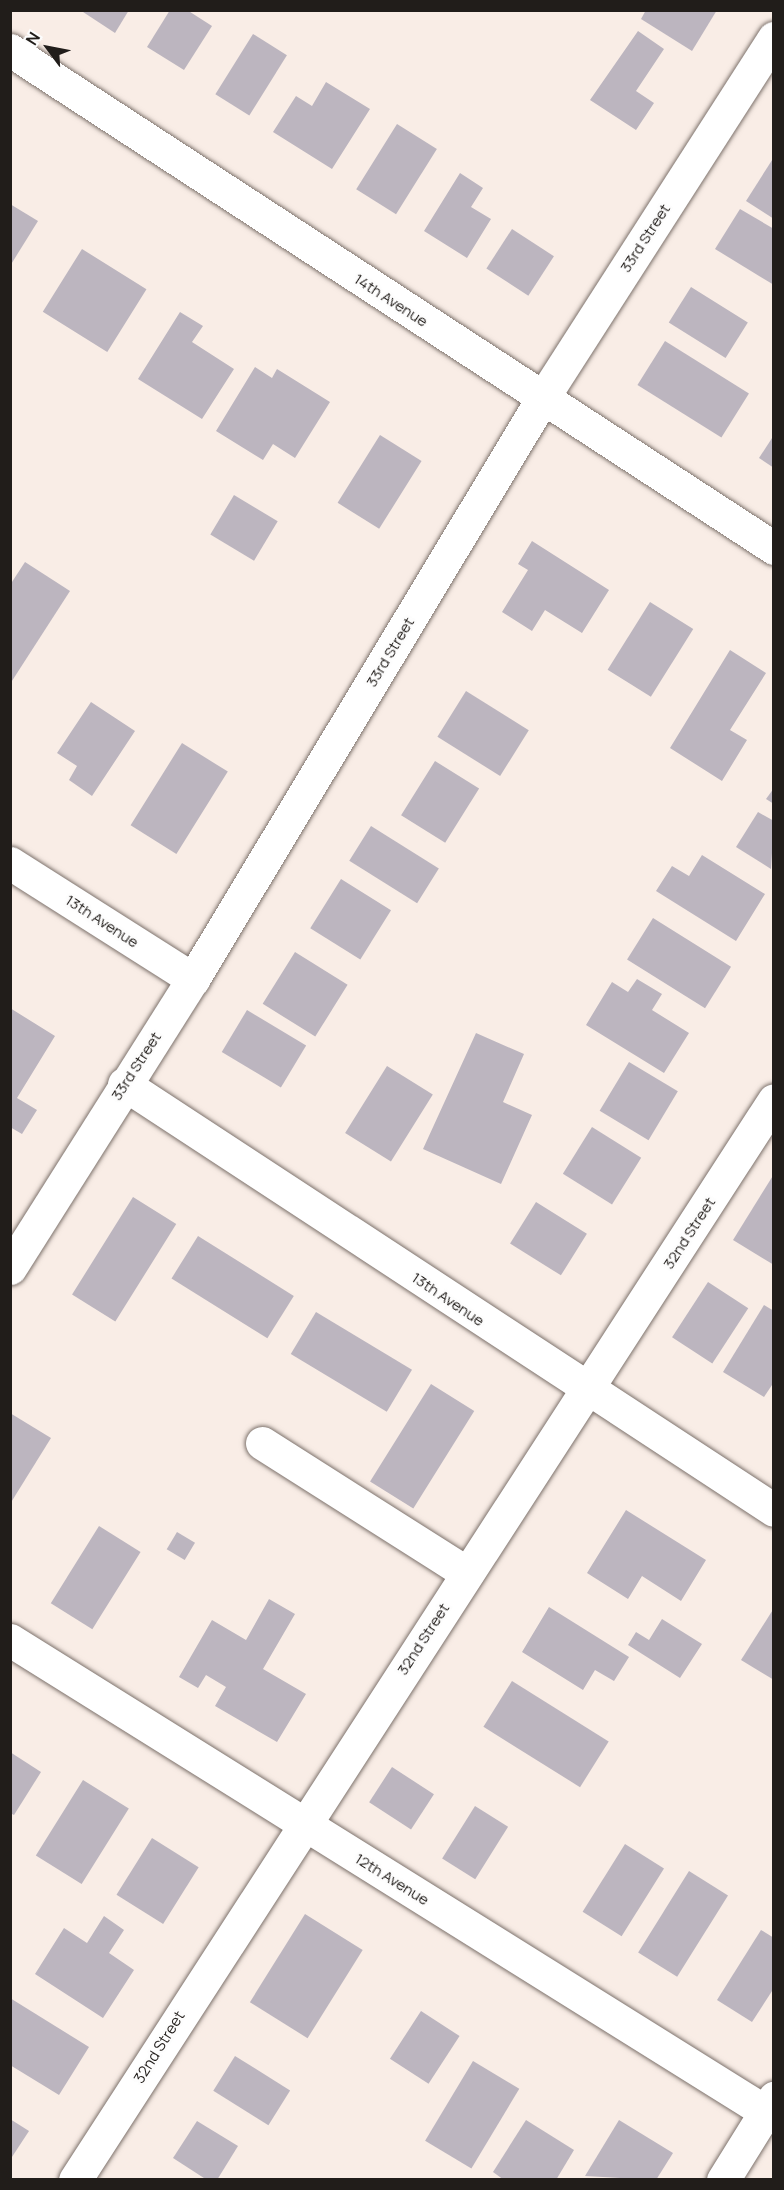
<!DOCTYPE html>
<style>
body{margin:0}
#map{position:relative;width:784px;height:2190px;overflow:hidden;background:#f9ede6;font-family:Manrope,sans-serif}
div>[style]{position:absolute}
.building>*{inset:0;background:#bcb5bf;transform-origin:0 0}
.roads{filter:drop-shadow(0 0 2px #7d726c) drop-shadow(0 0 2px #7d726c)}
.minor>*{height:33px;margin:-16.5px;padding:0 16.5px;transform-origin:16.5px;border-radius:16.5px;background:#fff}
span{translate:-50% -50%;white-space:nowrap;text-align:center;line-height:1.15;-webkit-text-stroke:5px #fdfdfd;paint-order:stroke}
.street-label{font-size:15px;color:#211d1a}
.frame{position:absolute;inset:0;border:12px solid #211d1a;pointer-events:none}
.north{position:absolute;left:18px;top:18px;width:60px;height:60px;-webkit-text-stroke:4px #fdfdfd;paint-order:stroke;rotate:302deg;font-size:16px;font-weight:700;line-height:24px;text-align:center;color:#211d1a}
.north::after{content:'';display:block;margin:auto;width:21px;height:27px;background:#211d1a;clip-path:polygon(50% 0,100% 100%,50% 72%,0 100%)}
</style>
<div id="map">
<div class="building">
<div style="clip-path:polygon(80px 10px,129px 10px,115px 33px)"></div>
<div style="clip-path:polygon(170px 10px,187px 10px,212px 26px,184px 70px,147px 47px)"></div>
<div style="clip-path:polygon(646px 10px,717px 10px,692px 51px,641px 19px)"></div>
<div style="clip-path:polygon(638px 31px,664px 49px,636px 91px,654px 103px,636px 130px,590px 100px)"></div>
<div style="left:253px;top:34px;width:40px;height:71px;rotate:32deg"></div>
<div style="clip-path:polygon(326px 82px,370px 109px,332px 169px,273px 132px,296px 96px,312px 106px)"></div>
<div style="left:397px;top:124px;width:47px;height:77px;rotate:32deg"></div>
<div style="clip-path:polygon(774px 157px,774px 219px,746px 201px)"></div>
<div style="clip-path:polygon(460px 173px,483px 188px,471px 207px,491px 219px,467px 258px,424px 231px)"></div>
<div style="clip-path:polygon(10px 204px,38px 221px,10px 266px)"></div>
<div style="clip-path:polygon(740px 209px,774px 229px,774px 285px,715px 249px)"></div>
<div style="left:512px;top:229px;width:50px;height:47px;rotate:33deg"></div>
<div style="left:82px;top:249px;width:76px;height:74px;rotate:32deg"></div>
<div style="left:691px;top:287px;width:67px;height:42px;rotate:32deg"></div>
<div style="clip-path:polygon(180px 312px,203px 326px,192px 342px,234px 369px,202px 419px,138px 379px)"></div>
<div style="left:665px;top:341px;width:99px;height:52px;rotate:32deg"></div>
<div style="clip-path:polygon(255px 367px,272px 378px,277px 369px,330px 402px,295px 458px,273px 444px,263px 460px,216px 431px)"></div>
<div style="left:380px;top:435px;width:49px;height:80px;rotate:32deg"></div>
<div style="clip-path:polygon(774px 435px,774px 468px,759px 458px)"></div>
<div style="left:234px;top:495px;width:51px;height:46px;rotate:31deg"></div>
<div style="clip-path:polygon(532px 541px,609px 590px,582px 633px,545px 610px,532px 631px,502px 612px,528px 570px,518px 564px)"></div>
<div style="clip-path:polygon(25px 562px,70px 591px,10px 684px,10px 585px)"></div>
<div style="left:650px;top:602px;width:51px;height:80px;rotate:32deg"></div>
<div style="clip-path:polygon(730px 650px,766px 673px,730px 730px,747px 740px,722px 781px,670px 748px)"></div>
<div style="left:466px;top:691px;width:74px;height:54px;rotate:32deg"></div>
<div style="clip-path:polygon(91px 702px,135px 731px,92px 796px,69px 780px,77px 766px,57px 753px)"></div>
<div style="left:182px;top:743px;width:54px;height:97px;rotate:32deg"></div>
<div style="left:435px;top:761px;width:52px;height:64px;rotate:32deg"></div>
<div style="clip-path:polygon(774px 788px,774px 804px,766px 799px)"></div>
<div style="clip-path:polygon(758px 812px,774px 821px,771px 869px,736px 847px)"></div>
<div style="left:371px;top:826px;width:80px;height:41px;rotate:32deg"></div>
<div style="clip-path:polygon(702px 855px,765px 894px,736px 941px,656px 891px,672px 866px,689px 876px)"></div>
<div style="left:341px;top:879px;width:59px;height:58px;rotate:32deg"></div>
<div style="left:653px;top:918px;width:92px;height:49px;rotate:32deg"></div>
<div style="left:295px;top:952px;width:62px;height:61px;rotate:32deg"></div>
<div style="clip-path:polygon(637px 979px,662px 994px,652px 1010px,689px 1033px,664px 1073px,586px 1025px,612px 982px,628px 992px)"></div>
<div style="clip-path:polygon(10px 1008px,55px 1036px,17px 1098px,37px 1110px,22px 1134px,10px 1127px)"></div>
<div style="left:247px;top:1010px;width:69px;height:49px;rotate:31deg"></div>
<div style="clip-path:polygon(476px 1033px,524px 1054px,503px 1102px,532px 1115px,501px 1184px,423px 1149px)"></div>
<div style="left:629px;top:1062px;width:57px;height:57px;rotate:31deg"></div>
<div style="left:387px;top:1066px;width:54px;height:79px;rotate:32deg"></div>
<div style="left:592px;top:1127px;width:58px;height:55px;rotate:32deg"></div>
<div style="clip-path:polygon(774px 1174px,774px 1265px,733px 1240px)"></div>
<div style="left:133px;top:1197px;width:51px;height:115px;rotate:32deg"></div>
<div style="left:536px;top:1202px;width:60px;height:49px;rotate:32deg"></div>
<div style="left:198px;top:1236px;width:113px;height:50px;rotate:32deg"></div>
<div style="left:708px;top:1282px;width:48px;height:66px;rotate:33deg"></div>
<div style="clip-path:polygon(764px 1305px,774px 1311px,774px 1382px,764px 1397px,723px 1372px)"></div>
<div style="left:316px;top:1312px;width:112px;height:49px;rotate:31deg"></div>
<div style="left:431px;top:1384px;width:51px;height:115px;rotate:32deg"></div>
<div style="clip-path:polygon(10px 1413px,51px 1438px,10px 1504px)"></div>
<div style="clip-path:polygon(626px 1510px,706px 1560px,681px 1601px,642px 1576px,628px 1599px,587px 1573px)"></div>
<div style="left:99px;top:1526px;width:49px;height:91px;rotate:32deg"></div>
<div style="left:177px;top:1532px;width:21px;height:20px;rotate:31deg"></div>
<div style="clip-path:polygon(269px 1599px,295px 1614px,263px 1669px,306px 1694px,277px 1742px,215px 1706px,226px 1687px,206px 1675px,198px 1688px,179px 1677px,212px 1620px,246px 1640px)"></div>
<div style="clip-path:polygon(549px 1607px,629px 1657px,614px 1681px,595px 1670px,583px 1690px,522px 1652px)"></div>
<div style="clip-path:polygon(774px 1608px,774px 1680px,741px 1660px)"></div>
<div style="clip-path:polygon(662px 1619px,702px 1644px,680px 1678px,628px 1645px,636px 1632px,649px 1640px)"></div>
<div style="left:512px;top:1681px;width:114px;height:54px;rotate:32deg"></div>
<div style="clip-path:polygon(10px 1752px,41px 1772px,14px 1815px,10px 1813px)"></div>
<div style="left:392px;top:1767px;width:50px;height:42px;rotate:33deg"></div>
<div style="left:83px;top:1780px;width:54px;height:89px;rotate:32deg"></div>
<div style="left:475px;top:1806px;width:39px;height:62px;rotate:32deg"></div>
<div style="left:152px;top:1838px;width:55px;height:67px;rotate:32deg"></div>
<div style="left:625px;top:1844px;width:46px;height:80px;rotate:32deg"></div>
<div style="left:689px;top:1871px;width:46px;height:96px;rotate:32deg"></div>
<div style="left:305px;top:1914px;width:68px;height:104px;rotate:32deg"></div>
<div style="clip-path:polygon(104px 1916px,124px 1930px,109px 1953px,134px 1970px,103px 2018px,35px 1974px,64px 1928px,87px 1943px)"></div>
<div style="clip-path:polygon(761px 1930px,774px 1938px,774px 1988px,752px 2022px,717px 2000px)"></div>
<div style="clip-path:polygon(10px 1998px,89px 2047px,59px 2095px,10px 2065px)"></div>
<div style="left:421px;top:2011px;width:46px;height:57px;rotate:33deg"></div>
<div style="left:235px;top:2056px;width:65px;height:41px;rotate:32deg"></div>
<div style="left:473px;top:2061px;width:54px;height:93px;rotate:31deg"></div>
<div style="clip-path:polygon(10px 2119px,29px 2131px,10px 2160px)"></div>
<div style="clip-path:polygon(526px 2120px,574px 2150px,556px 2180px,504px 2180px,493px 2172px)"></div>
<div style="clip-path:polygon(619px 2120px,673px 2153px,656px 2180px,585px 2176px)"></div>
<div style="clip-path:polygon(197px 2121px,238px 2146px,217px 2180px,207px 2180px,173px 2158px)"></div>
</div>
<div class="roads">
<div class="minor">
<div style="left:10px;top:50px;width:912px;rotate:33.1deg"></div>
<div style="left:10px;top:863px;width:217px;rotate:32.4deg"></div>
<div style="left:124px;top:1084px;width:777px;rotate:33.24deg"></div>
<div style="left:10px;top:1268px;width:342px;rotate:-57.7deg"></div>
<div style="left:193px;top:979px;width:677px;rotate:-58.96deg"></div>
<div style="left:542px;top:399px;width:429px;rotate:-57.3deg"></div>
<div style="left:262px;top:1443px;width:243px;rotate:32.4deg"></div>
<div style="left:10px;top:1640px;width:901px;rotate:31.98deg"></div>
<div style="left:75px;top:2180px;width:1286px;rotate:-57.09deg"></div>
<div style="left:723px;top:2180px;width:97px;rotate:-58.1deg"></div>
</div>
</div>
<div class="street-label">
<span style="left:645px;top:238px;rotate:-57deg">33rd Street</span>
<span style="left:391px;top:300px;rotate:33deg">14th Avenue</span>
<span style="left:390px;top:652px;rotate:-59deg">33rd Street</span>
<span style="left:102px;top:921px;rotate:33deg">13th Avenue</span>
<span style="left:136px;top:1066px;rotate:-57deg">33rd Street</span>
<span style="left:689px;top:1233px;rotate:-57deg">32nd Street</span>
<span style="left:448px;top:1299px;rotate:34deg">13th Avenue</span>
<span style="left:423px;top:1639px;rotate:-57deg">32nd Street</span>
<span style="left:392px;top:1879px;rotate:32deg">12th Avenue</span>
<span style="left:159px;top:2047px;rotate:-58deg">32nd Street</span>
</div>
<div class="frame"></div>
<div class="north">N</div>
</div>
